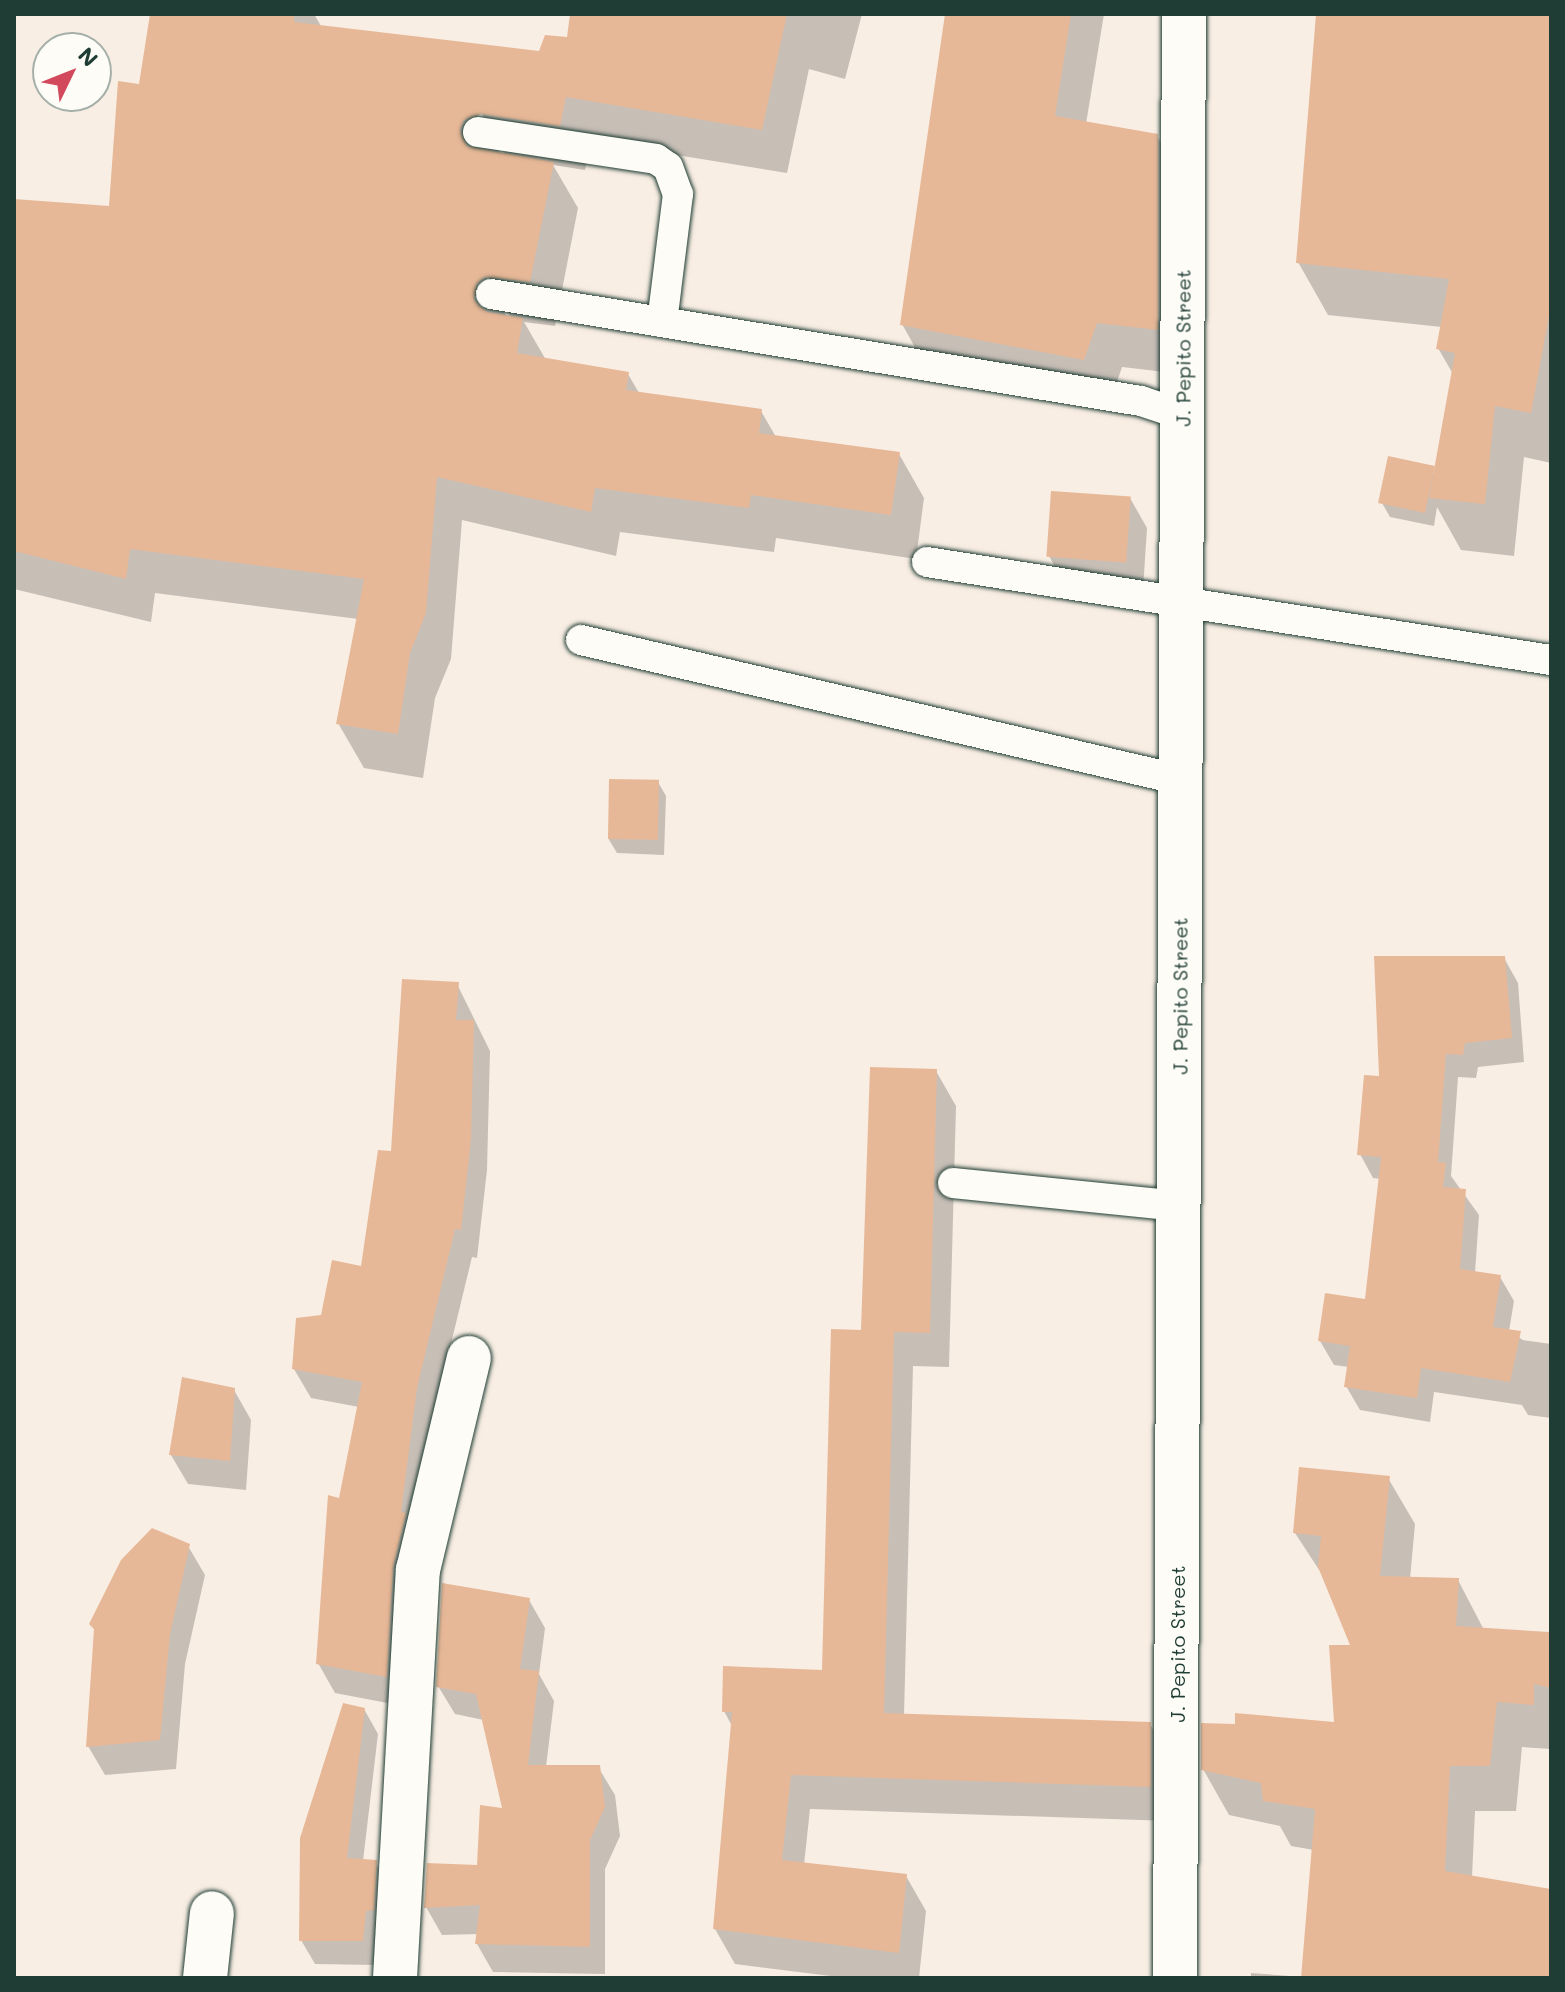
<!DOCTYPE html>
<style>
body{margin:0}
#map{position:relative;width:1565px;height:1992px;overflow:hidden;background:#f9eee4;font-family:Mali,sans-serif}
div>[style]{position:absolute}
.shadow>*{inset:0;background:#0003}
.building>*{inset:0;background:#e7b898;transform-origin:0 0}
.roads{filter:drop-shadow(0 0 2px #1f3d34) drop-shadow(0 0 2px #1f3d34)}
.service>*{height:30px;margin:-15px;padding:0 15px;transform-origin:15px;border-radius:15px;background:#fdfcf7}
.minor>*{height:44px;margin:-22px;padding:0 22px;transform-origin:22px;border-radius:22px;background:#fdfcf7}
.tertiary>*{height:44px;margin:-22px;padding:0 22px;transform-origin:22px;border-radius:22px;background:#fdfcf7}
span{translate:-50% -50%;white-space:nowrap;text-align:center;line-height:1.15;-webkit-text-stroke:7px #fdfcf7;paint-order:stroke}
.street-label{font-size:20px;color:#1f3d34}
.frame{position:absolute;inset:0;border:16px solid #1f3d34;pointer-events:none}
.north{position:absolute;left:32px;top:32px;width:80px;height:80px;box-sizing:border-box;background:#fdfcf7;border:2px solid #a4b0a9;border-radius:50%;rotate:47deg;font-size:22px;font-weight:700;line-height:32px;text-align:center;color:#1f3d34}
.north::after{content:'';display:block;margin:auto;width:28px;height:36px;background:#d1495b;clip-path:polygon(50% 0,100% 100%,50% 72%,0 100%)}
</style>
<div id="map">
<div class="shadow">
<div style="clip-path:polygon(evenodd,152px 14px,314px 14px,321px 26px,541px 54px,702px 57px,714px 14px,862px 14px,845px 79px,809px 69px,787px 173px,591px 141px,585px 170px,553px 165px,578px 208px,555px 326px,524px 322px,546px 360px,628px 374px,639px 393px,761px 411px,776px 437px,899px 454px,924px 498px,916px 559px,776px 538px,774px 552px,620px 532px,616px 556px,462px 520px,451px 659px,435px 698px,423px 778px,364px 768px,338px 723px,358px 619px,155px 593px,151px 622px,14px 589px,14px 201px,111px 209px,141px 87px,152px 14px,477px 105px,506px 156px,502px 156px,473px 107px,477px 105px,152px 14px,482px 267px,510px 316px,506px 316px,482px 267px)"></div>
<div style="clip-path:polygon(946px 14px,1104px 14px,1086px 124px,1157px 136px,1183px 181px,1182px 374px,1122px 367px,1110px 403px,927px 369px,902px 324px)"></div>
<div style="clip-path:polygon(1319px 14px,1551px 14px,1551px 463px,1524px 457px,1514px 556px,1461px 550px,1437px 507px,1434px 526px,1390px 517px,1382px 503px,1436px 472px,1453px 374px,1438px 348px,1442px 327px,1328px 315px,1298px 262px)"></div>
<div style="clip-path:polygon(1130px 498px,1147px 528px,1143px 590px,1066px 586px,1049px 556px)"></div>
<div style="clip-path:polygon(658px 782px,666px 796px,664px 855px,617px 853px,608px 838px)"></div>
<div style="clip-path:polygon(1504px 958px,1518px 983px,1524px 1062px,1478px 1067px,1476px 1078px,1458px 1077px,1451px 1176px,1479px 1215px,1475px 1273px,1500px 1277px,1514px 1301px,1509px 1331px,1523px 1340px,1551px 1344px,1551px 1418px,1528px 1415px,1522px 1405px,1434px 1392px,1430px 1422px,1360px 1410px,1346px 1386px,1349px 1367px,1334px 1365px,1320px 1341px,1367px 1302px,1381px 1179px,1373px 1178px,1360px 1154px,1381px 1079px)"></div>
<div style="clip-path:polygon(457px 984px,490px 1051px,487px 1170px,477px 1258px,472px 1257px,433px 1418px,403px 1706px,335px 1693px,318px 1663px,359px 1407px,311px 1398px,294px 1369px,322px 1317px,363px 1268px,393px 1153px)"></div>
<div style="clip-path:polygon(936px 1071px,956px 1106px,949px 1367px,913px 1366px,904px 1716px,1150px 1724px,1170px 1758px,1170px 1821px,810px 1809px,804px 1865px,906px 1876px,926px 1911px,919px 1978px,847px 1978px,735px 1964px,715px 1929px,732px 1726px,724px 1711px,824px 1672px,863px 1332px)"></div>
<div style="clip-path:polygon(234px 1390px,251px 1420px,246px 1490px,188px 1484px,171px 1455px)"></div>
<div style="clip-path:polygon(1388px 1478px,1415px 1524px,1410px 1579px,1458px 1580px,1484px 1630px,1548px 1634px,1551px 1640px,1551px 1749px,1522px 1747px,1516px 1811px,1475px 1811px,1472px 1877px,1551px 1891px,1551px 1978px,1251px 1978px,1251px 1973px,1303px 1977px,1314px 1850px,1291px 1846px,1280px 1826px,1229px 1815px,1203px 1769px,1336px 1724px,1353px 1647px,1325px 1579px,1295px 1533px)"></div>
<div style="clip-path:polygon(188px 1546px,205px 1575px,185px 1664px,176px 1769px,105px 1775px,88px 1746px,96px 1633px,91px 1624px)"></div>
<div style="clip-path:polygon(529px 1600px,545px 1628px,539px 1674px,554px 1701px,546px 1767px,598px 1767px,615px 1795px,620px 1836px,605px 1869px,605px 1974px,493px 1972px,477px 1944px,478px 1934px,442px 1935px,426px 1907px,478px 1867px,505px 1810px,484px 1720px,455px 1714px,438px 1686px)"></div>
<div style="clip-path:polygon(364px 1709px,378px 1734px,363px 1861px,375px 1862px,389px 1886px,376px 1965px,315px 1964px,301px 1940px)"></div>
</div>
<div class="building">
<div style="clip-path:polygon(150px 14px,294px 14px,294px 22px,539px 51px,545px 35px,567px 37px,570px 14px,787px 14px,762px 130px,566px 97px,560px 126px,481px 114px,464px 120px,460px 130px,467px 146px,554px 162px,530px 282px,485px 277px,477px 283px,474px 300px,487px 312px,523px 318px,517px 353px,629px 372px,626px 390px,762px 409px,759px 433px,900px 452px,891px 515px,751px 495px,749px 508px,595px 488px,591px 512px,437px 477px,426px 613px,410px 653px,398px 734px,336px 724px,364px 579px,130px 549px,126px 579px,14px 551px,14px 199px,109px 206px,118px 81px,139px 84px)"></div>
<div style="clip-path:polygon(945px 14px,1071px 14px,1055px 116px,1158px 134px,1158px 330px,1097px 323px,1084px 360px,900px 325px)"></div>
<div style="clip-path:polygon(1316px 14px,1551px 14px,1551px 305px,1531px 413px,1495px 406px,1485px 504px,1429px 498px,1455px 353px,1436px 349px,1449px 279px,1296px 263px)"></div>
<div style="left:1388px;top:456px;width:48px;height:48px;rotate:12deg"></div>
<div style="left:1051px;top:491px;width:80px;height:66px;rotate:4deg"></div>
<div style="left:609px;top:779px;width:50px;height:60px;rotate:1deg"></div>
<div style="clip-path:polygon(1374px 956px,1505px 956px,1512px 1038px,1465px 1043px,1463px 1055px,1446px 1054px,1438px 1162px,1446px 1163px,1443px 1187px,1466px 1189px,1460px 1269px,1501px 1275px,1493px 1327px,1521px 1331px,1510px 1382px,1421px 1368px,1417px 1398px,1344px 1387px,1350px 1346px,1318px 1341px,1325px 1293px,1365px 1299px,1381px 1157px,1357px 1155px,1364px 1075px,1379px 1076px)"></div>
<div style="clip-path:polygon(402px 979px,459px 982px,456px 1020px,474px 1020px,471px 1139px,461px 1230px,455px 1229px,417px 1388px,401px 1512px,406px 1513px,393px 1568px,387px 1677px,316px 1664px,328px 1495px,339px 1498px,362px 1382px,292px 1369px,296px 1318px,321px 1315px,332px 1260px,361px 1266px,378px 1150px,391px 1151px)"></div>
<div style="clip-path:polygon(870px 1067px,937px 1069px,930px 1333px,894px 1332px,884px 1713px,1151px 1722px,1151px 1787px,791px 1775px,782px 1860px,907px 1874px,899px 1953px,713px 1929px,732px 1712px,722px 1712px,723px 1666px,822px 1670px,831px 1329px,861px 1330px)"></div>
<div style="clip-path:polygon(182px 1377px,235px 1388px,230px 1461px,169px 1455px)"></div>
<div style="clip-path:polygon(1299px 1467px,1390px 1476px,1380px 1576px,1459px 1578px,1456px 1626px,1549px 1632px,1551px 1688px,1534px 1684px,1534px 1705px,1497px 1702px,1490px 1766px,1450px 1766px,1445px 1871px,1551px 1889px,1551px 1978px,1301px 1978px,1315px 1809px,1263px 1801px,1261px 1783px,1201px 1770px,1201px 1723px,1235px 1724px,1235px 1713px,1334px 1722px,1329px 1645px,1350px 1645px,1318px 1567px,1321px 1536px,1293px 1533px)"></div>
<div style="clip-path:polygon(152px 1528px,190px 1544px,170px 1634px,160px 1740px,86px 1747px,94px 1629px,89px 1624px,121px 1560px)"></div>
<div style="clip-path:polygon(442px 1583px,530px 1598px,520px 1669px,539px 1671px,528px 1765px,600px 1765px,605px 1807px,590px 1840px,590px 1947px,475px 1944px,480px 1905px,424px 1908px,427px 1863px,477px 1865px,480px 1805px,502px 1808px,476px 1694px,436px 1687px)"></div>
<div style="clip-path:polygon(343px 1703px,365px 1708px,347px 1858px,377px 1860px,374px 1910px,366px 1911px,363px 1941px,299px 1941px,300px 1838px)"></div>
</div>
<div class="roads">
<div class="service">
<div style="left:478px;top:132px;width:180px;rotate:8.6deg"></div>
<div style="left:656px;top:159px;width:14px;rotate:34deg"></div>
<div style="left:668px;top:167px;width:29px;rotate:70deg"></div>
<div style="left:678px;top:194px;width:129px;rotate:97.1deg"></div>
<div style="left:491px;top:294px;width:659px;rotate:9.35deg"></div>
<div style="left:1141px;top:401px;width:44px;rotate:18.4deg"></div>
<div style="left:927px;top:562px;width:632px;rotate:8.93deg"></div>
<div style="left:581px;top:640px;width:616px;rotate:13.13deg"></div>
<div style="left:953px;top:1183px;width:227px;rotate:5.8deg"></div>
</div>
<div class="minor">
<div style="left:205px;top:1978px;width:65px;rotate:-83.9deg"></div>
<div style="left:395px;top:1978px;width:409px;rotate:-86.8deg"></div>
<div style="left:418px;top:1570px;width:218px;rotate:-76.5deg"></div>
</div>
<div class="tertiary">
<div style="left:1175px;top:1978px;width:1964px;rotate:-89.74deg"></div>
</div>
</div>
<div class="street-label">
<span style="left:1183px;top:348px;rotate:-90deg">J. Pepito Street</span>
<span style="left:1180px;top:996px;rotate:-90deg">J. Pepito Street</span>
<span style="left:1177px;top:1644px;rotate:-90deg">J. Pepito Street</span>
</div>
<div class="frame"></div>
<div class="north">N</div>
</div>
